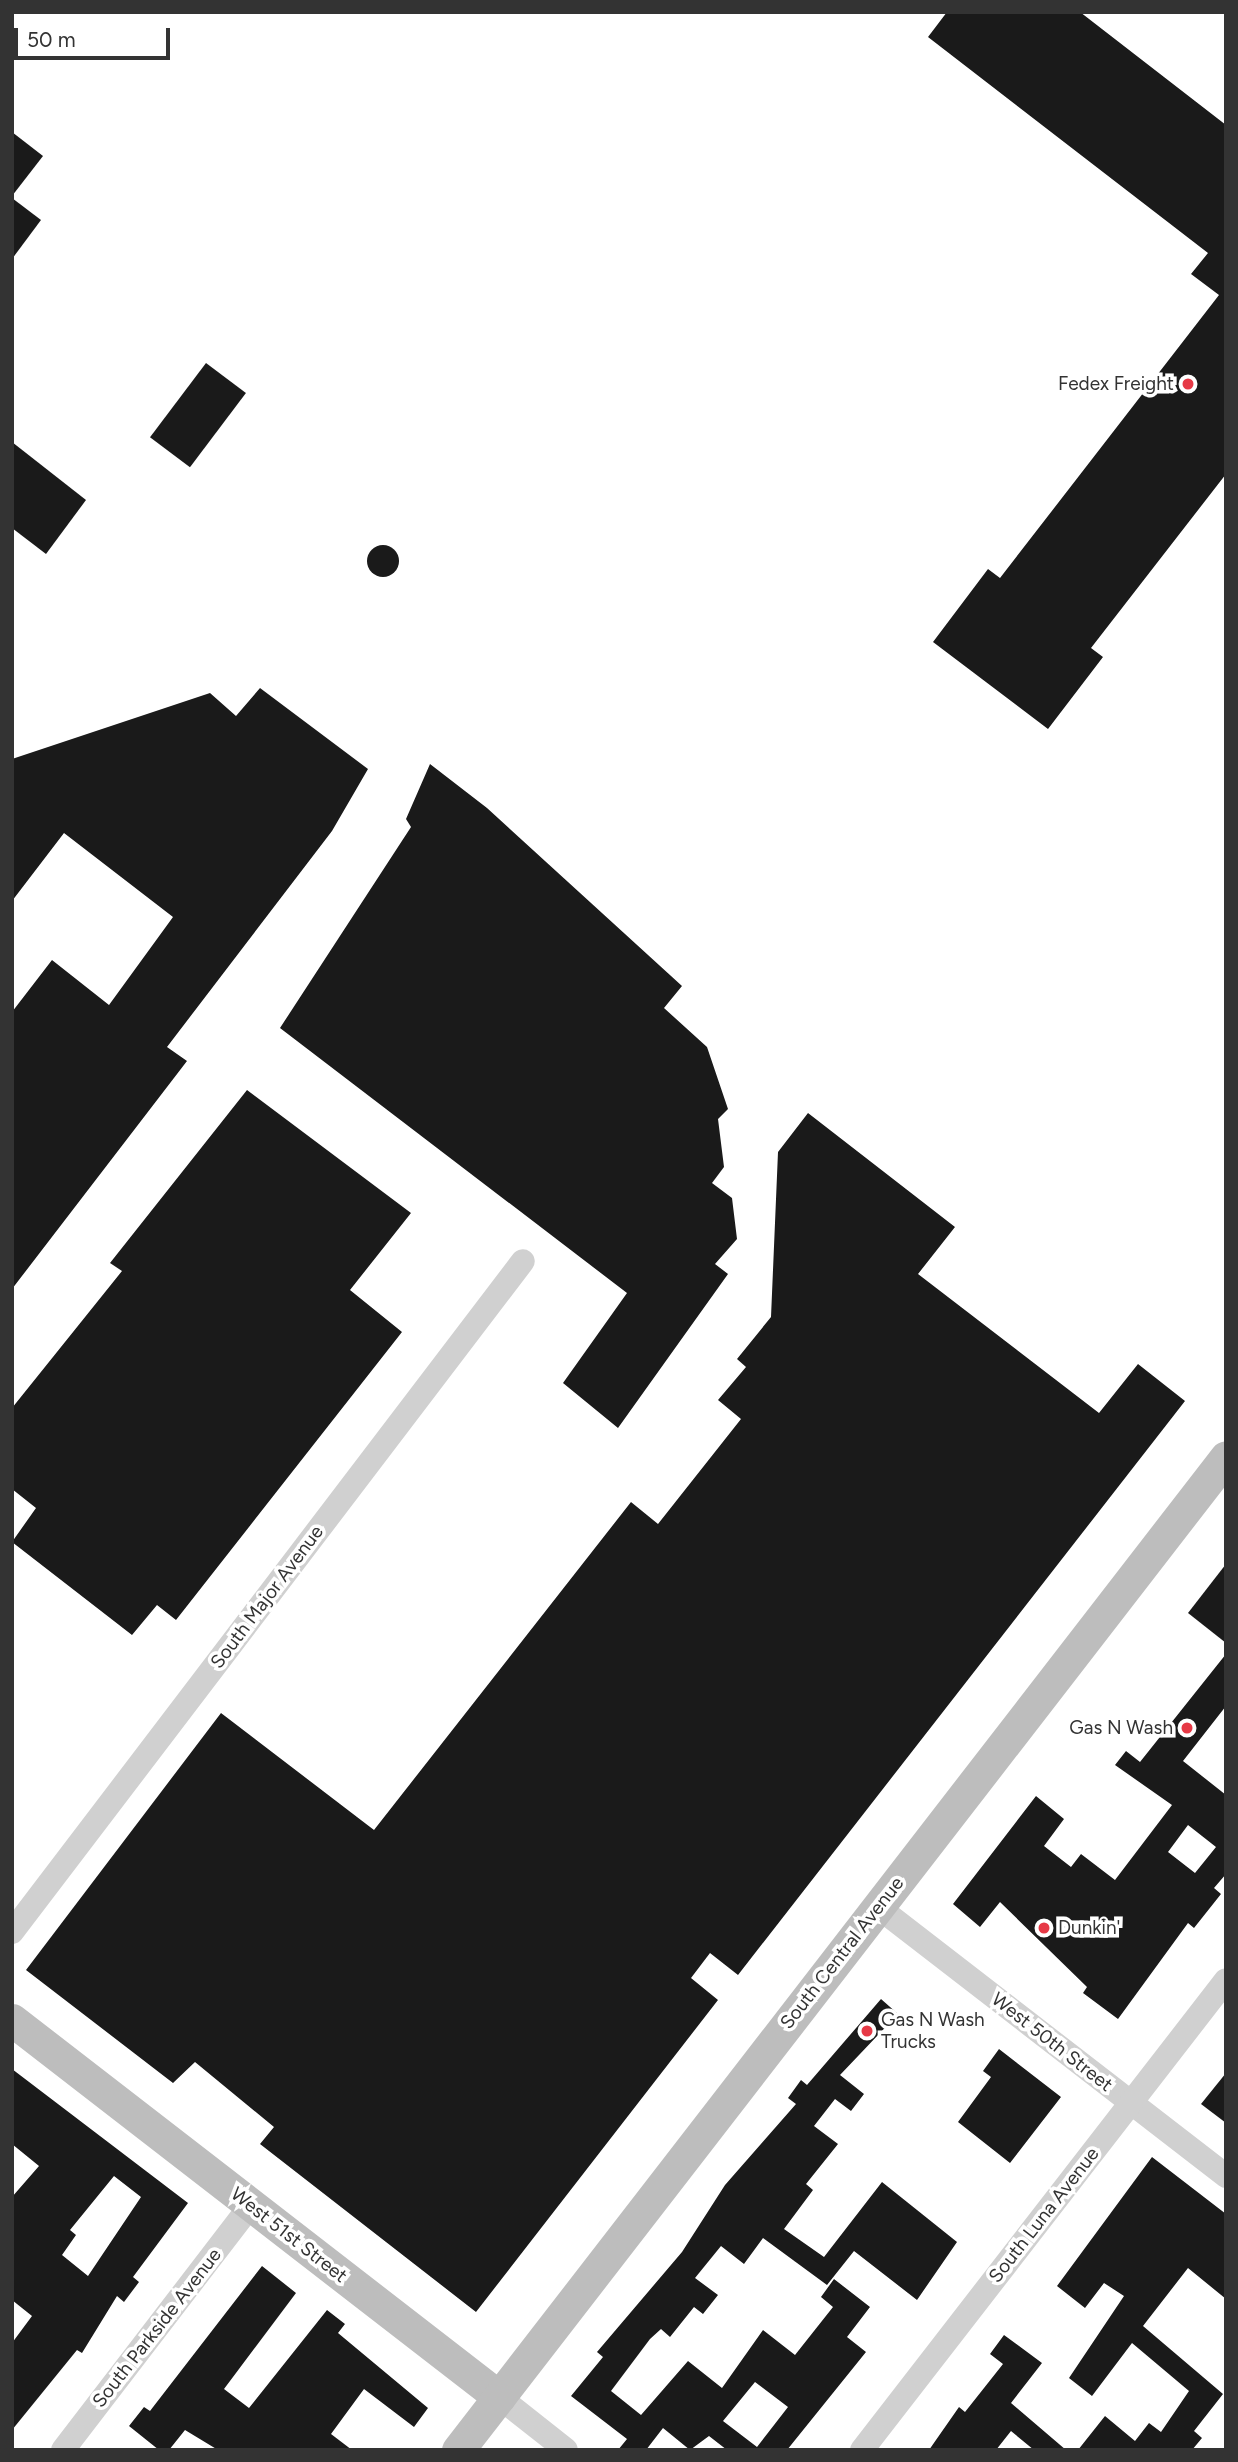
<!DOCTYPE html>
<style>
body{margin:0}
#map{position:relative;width:1238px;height:2462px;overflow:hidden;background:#fff;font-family:Figtree,sans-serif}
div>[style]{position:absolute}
.building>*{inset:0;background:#1a1a1a;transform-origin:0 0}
.round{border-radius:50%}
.street>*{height:24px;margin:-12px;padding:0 12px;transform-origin:12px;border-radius:12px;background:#d0d0d0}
.secondary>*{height:33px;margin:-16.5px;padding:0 16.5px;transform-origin:16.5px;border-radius:16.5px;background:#bdbdbd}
.dots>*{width:19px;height:19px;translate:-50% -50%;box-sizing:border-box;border:4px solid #fff;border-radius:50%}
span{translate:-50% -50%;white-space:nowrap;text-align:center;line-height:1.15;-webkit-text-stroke:7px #fff;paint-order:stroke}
.poi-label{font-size:19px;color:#333}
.right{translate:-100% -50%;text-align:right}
.left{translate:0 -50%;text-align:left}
.street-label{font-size:19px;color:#333}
.frame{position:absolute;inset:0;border:14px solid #333;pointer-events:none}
.scale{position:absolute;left:14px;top:28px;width:156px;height:32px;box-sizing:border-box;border:4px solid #333;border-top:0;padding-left:9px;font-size:21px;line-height:24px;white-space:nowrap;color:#333;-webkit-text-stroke:5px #fff;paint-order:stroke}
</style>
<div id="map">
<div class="building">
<div style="clip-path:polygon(947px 12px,1080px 12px,1226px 125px,1226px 474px,1091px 648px,1103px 657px,1048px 729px,933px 642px,988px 569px,1000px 578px,1219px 295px,1191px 274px,1208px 253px,928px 37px)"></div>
<div style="clip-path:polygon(12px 132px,43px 156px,12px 196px)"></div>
<div style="clip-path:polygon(12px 198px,41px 220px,12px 259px)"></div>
<div style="left:206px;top:363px;width:50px;height:93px;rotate:37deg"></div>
<div style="clip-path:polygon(12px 442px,86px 500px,46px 554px,12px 528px)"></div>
<div class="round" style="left:367px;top:545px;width:32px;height:32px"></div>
<div style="clip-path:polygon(260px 688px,368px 769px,332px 831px,167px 1047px,187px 1061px,12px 1289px,12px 1012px,52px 960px,109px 1005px,173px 917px,64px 833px,12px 901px,12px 759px,210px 693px,236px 716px)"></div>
<div style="clip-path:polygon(430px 764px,487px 808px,682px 986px,664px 1008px,707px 1047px,728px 1109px,718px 1119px,724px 1167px,712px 1183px,732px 1198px,737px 1239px,715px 1264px,728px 1274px,618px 1428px,563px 1383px,627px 1293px,280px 1028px,411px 827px,406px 819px)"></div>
<div style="clip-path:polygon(247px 1090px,411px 1213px,350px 1290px,402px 1332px,176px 1620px,157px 1605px,132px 1635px,12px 1542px,36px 1508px,12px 1489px,12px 1408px,122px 1271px,110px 1263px)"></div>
<div style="clip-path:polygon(808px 1113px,955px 1227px,918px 1274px,1099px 1413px,1138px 1364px,1185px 1401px,738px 1975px,710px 1953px,691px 1978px,718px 2000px,476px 2312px,260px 2144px,274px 2127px,195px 2062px,173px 2083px,26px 1970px,221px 1713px,374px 1830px,631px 1502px,658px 1524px,741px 1419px,718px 1400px,746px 1367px,737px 1359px,771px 1317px,778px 1152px)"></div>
<div style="clip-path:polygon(1226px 1564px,1226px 1643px,1188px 1613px)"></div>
<div style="clip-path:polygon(evenodd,1226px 1654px,1226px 1706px,1183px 1761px,1226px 1795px,1226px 1874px,1214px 1888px,1221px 1894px,1194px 1928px,1188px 1923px,1118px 2019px,1083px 1993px,1087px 1987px,1000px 1902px,980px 1927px,953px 1904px,1036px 1796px,1064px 1819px,1044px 1846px,1071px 1867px,1081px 1854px,1115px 1880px,1172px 1805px,1115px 1765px,1126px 1751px,1140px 1762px,1226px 1654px,1188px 1825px,1216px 1847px,1195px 1873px,1168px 1852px,1188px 1825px)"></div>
<div style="clip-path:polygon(evenodd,881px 1999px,898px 2014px,840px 2075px,864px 2094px,851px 2111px,835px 2099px,814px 2126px,838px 2144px,806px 2184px,813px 2190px,784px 2229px,824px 2257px,882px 2182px,957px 2242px,917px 2300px,854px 2251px,827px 2285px,763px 2238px,744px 2264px,721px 2246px,695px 2278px,718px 2295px,703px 2314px,694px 2307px,670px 2337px,661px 2329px,650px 2339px,611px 2391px,641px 2415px,688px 2361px,722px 2388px,763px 2330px,795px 2355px,833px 2307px,821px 2297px,834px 2279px,870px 2307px,847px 2337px,866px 2352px,787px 2450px,727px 2450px,709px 2436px,690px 2450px,663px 2428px,646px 2450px,618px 2450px,627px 2439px,571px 2396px,603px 2357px,597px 2352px,682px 2252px,725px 2185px,796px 2104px,788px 2098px,801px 2080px,807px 2085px,881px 1999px,755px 2382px,788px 2407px,757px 2447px,723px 2421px,755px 2382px)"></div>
<div style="clip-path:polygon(999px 2049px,1061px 2097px,1010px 2163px,958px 2122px,991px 2077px,983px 2071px)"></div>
<div style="clip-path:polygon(evenodd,12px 2069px,188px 2203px,133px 2277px,139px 2282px,124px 2302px,117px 2296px,82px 2353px,77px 2350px,12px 2430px,12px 2343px,32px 2316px,12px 2300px,12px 2197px,39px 2166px,12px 2144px,12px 2069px,114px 2176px,141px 2197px,88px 2276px,62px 2255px,76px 2235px,70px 2230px,114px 2176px)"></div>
<div style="clip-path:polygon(1226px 2073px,1226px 2123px,1201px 2104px)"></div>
<div style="clip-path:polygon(1152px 2157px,1226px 2214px,1226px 2299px,1188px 2268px,1143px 2326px,1223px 2394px,1194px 2431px,1202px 2438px,1192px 2450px,1078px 2450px,1105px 2416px,1135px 2441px,1149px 2423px,1161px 2432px,1189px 2391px,1132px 2343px,1092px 2396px,1069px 2378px,1124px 2296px,1104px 2283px,1085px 2308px,1057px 2286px)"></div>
<div style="clip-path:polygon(262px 2266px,296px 2293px,224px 2389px,249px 2408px,327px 2310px,345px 2324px,338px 2333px,428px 2408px,414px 2427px,364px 2389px,331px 2434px,352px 2450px,218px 2450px,185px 2430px,169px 2450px,159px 2450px,129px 2426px,144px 2407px,150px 2411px)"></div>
<div style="clip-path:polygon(1004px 2335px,1042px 2363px,1011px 2403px,1066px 2450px,1034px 2450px,1011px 2431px,996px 2450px,929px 2450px,959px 2407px,965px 2412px,1003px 2364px,990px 2354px)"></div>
</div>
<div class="street">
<div style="left:878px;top:1907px;width:440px;rotate:37.7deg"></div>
<div style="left:12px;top:1932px;width:843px;rotate:-52.71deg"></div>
<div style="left:499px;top:2397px;width:85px;rotate:38.3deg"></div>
<div style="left:63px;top:2450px;width:309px;rotate:-52.5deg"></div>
<div style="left:862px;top:2450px;width:594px;rotate:-52.24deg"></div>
</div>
<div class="secondary">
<div style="left:12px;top:2020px;width:616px;rotate:37.74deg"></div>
<div style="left:458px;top:2450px;width:1255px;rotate:-52.28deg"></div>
</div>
<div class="dots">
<div style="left:1188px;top:384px;background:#e63946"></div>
<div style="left:1187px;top:1728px;background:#e63946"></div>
<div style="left:1044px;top:1928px;background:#e63946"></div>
<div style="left:867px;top:2031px;background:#e63946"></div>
</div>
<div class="poi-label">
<span class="right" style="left:1174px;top:384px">Fedex Freight</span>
<span class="right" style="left:1173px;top:1728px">Gas N Wash</span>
<span class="left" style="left:1058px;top:1928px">Dunkin'</span>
<span class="left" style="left:881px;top:2031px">Gas N Wash<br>Trucks</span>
</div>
<div class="street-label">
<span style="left:267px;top:1597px;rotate:-53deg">South Major Avenue</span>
<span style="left:842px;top:1953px;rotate:-52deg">South Central Avenue</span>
<span style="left:1052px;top:2042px;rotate:38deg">West 50th Street</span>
<span style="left:1044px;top:2215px;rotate:-52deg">South Luna Avenue</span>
<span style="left:289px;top:2235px;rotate:38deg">West 51st Street</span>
<span style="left:157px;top:2328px;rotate:-52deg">South Parkside Avenue</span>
</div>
<div class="frame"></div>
<div class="scale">50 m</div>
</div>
